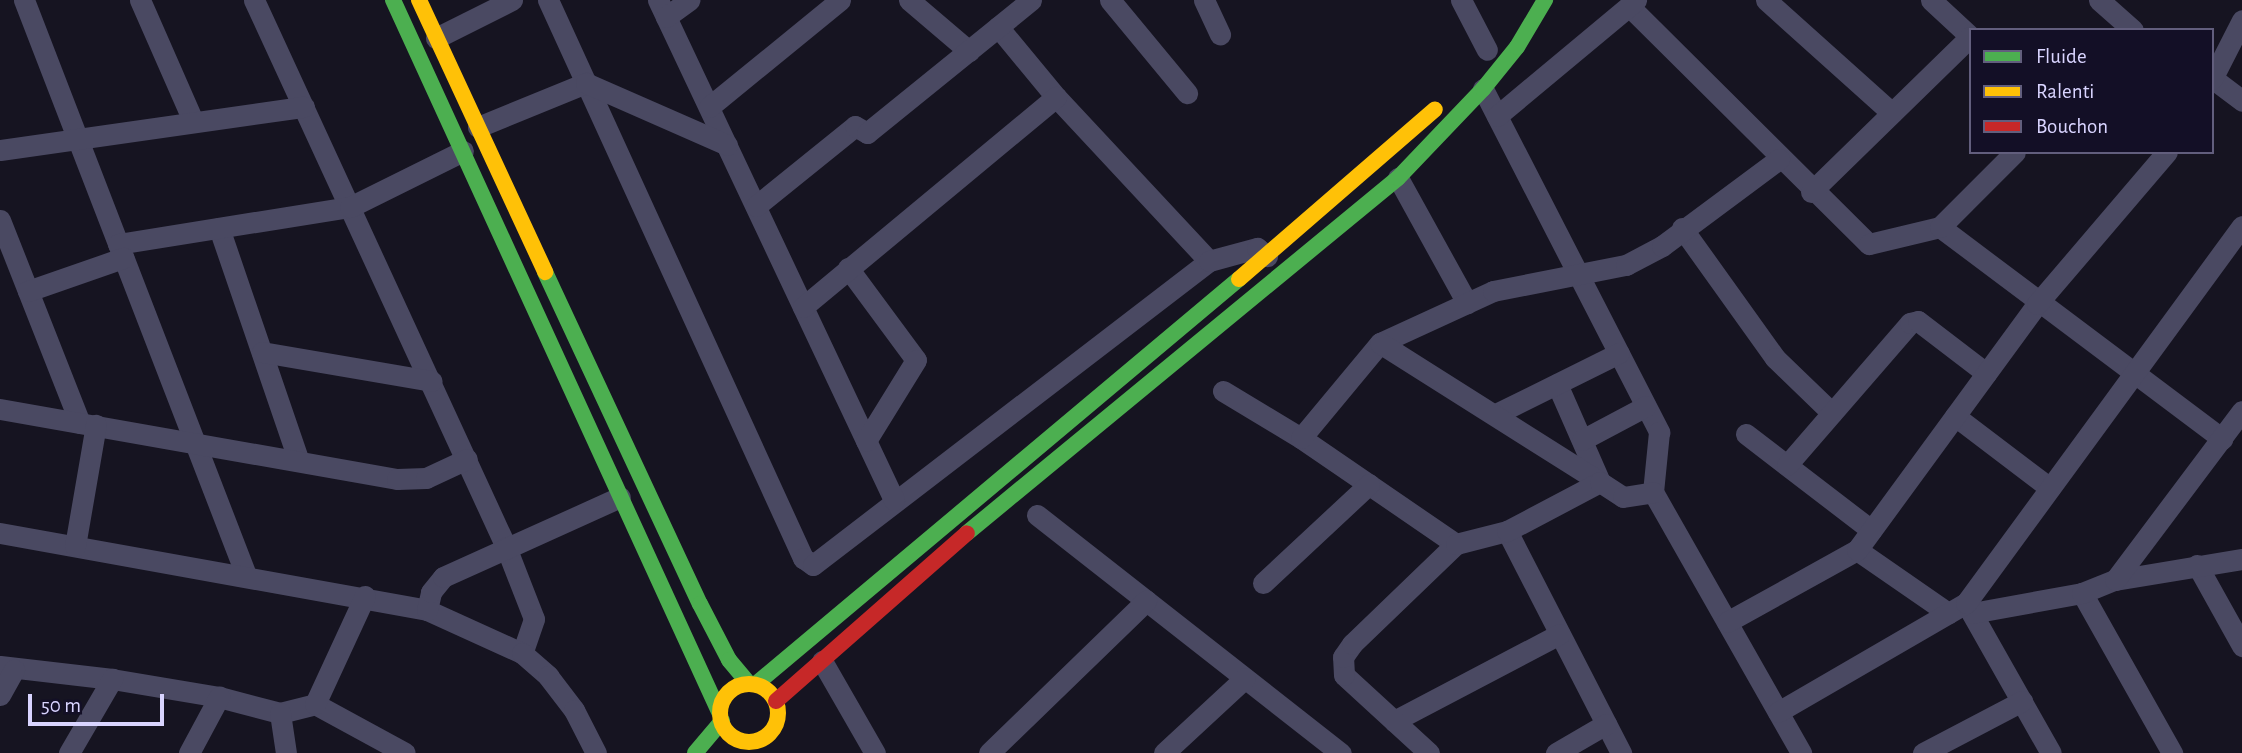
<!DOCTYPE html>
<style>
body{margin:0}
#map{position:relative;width:2242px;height:753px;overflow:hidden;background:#161421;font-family:"Alegreya Sans",sans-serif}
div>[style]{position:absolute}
.street>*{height:21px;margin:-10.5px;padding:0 10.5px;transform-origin:10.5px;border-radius:10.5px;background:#4a4962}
.fast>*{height:16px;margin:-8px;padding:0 8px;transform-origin:8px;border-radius:8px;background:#4caf50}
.slow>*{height:16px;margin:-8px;padding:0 8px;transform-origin:8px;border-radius:8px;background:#ffc107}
.slow>.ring{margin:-8px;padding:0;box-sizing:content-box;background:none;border:16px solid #ffc107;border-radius:50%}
.jam>*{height:16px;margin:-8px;padding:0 8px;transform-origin:8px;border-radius:8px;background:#c62828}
span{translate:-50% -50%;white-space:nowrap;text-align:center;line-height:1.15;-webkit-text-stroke:7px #130f26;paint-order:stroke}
.legend{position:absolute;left:1969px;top:28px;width:245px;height:126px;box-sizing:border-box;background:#130f26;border:2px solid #625e7d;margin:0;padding:9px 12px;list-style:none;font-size:21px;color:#d9d4ff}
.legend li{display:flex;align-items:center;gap:14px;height:35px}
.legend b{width:35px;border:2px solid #625e7d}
.scale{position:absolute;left:28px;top:694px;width:136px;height:32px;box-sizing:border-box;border:4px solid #d9d4ff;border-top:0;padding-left:9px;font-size:21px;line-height:24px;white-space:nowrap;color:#d9d4ff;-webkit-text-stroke:5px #130f26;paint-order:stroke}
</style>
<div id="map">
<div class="street">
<div style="left:24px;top:0;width:616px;rotate:68.89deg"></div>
<div style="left:140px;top:0;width:132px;rotate:66.3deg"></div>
<div style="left:254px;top:0;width:602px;rotate:65.26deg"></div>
<div style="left:506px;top:547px;width:77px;rotate:68.7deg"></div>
<div style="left:534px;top:619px;width:36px;rotate:109deg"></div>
<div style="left:548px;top:0;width:614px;rotate:65.44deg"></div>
<div style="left:803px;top:558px;width:12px;rotate:35deg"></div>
<div style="left:813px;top:565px;width:499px;rotate:-37.5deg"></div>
<div style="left:1209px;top:261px;width:224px;rotate:-133deg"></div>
<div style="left:1056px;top:97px;width:91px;rotate:-129.6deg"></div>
<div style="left:658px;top:0;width:553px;rotate:64.73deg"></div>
<div style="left:909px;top:0;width:79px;rotate:40.4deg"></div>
<div style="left:1110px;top:0;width:121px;rotate:50.4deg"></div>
<div style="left:1204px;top:0;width:38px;rotate:65deg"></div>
<div style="left:1461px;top:0;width:56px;rotate:62.5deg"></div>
<div style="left:1766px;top:0;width:169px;rotate:41.9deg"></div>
<div style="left:1931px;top:0;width:54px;rotate:42.8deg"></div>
<div style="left:2099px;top:0;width:45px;rotate:41.4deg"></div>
<div style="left:1629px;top:6px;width:338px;rotate:44.8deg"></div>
<div style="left:1869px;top:244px;width:73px;rotate:-13.5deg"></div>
<div style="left:1940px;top:227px;width:353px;rotate:36.9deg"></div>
<div style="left:666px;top:17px;width:29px;rotate:-36deg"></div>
<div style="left:436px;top:38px;width:85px;rotate:-26.6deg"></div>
<div style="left:2212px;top:78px;width:38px;rotate:37deg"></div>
<div style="left:2212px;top:79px;width:66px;rotate:-63deg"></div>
<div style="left:1483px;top:89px;width:386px;rotate:62.8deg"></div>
<div style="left:1659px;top:432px;width:60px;rotate:95.7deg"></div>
<div style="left:1653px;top:492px;width:300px;rotate:60.4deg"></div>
<div style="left:709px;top:107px;width:169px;rotate:-39.2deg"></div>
<div style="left:1497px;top:116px;width:181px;rotate:-39.8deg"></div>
<div style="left:478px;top:127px;width:117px;rotate:-22.2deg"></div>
<div style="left:586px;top:83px;width:154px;rotate:23.7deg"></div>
<div style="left:0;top:150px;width:307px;rotate:-8.1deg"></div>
<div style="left:1398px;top:178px;width:143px;rotate:61.1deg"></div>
<div style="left:1811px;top:192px;width:222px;rotate:-44.3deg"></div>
<div style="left:756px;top:206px;width:127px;rotate:-38.9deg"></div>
<div style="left:855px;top:126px;width:14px;rotate:30deg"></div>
<div style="left:867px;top:133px;width:211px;rotate:-39deg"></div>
<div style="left:0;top:220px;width:218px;rotate:68.5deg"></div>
<div style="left:1940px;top:227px;width:106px;rotate:-45deg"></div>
<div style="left:219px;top:228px;width:246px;rotate:71.1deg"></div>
<div style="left:1682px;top:228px;width:160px;rotate:54.4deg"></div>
<div style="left:1775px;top:358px;width:79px;rotate:44deg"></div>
<div style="left:118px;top:244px;width:235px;rotate:-9.1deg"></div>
<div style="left:350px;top:207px;width:126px;rotate:-26.4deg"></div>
<div style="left:1209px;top:261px;width:50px;rotate:-15.2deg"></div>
<div style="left:1257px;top:248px;width:13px;rotate:39deg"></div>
<div style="left:848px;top:268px;width:114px;rotate:53.5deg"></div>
<div style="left:916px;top:360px;width:95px;rotate:121.7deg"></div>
<div style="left:28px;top:291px;width:101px;rotate:-19.2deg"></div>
<div style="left:803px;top:307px;width:329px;rotate:-39.7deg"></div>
<div style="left:1380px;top:343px;width:124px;rotate:-24.7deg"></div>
<div style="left:1493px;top:291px;width:136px;rotate:-11.1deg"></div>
<div style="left:1626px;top:265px;width:41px;rotate:-27.8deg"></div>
<div style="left:1662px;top:246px;width:146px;rotate:-36.6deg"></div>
<div style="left:262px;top:352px;width:172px;rotate:9.7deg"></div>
<div style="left:1557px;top:384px;width:107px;rotate:66.3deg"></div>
<div style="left:1223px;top:391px;width:91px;rotate:31.1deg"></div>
<div style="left:1301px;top:438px;width:188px;rotate:34.4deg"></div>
<div style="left:0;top:409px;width:403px;rotate:10deg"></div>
<div style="left:397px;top:479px;width:29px;rotate:-2deg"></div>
<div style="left:426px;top:478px;width:45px;rotate:-24.9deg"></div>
<div style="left:1496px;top:414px;width:137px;rotate:-26.4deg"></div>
<div style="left:1955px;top:416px;width:119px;rotate:37.2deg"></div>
<div style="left:1746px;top:434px;width:158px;rotate:37.5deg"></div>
<div style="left:1301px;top:438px;width:124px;rotate:-50.3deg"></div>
<div style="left:1380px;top:343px;width:260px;rotate:32.3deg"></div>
<div style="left:1582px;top:440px;width:72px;rotate:-28deg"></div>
<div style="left:1787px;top:465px;width:188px;rotate:-49.1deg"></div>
<div style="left:1910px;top:323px;width:8px;rotate:-14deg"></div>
<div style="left:1918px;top:321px;width:86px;rotate:37.4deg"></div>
<div style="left:1037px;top:515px;width:386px;rotate:38.1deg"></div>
<div style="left:1507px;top:531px;width:250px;rotate:62.8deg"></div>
<div style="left:0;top:533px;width:434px;rotate:10.2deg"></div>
<div style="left:427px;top:610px;width:104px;rotate:24.4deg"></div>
<div style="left:522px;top:653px;width:35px;rotate:41deg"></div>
<div style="left:548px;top:676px;width:43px;rotate:52.6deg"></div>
<div style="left:574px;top:710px;width:48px;rotate:62.9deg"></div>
<div style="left:75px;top:546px;width:123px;rotate:-80.2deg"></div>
<div style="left:1857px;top:550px;width:111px;rotate:34.7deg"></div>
<div style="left:2197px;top:565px;width:93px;rotate:60.9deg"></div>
<div style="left:2115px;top:580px;width:129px;rotate:-9.4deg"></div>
<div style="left:1263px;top:583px;width:145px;rotate:-43deg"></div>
<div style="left:2082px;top:593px;width:184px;rotate:60.6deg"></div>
<div style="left:1966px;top:603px;width:172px;rotate:60.5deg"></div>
<div style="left:427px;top:610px;width:18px;rotate:-77deg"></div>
<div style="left:431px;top:592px;width:19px;rotate:-51deg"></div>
<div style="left:443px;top:577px;width:194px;rotate:-24.3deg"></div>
<div style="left:1972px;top:613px;width:112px;rotate:-10.3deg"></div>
<div style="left:2082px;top:593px;width:35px;rotate:-22deg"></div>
<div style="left:2115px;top:580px;width:211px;rotate:-53.1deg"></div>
<div style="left:1727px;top:622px;width:149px;rotate:-29deg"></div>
<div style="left:1857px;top:550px;width:305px;rotate:-53.8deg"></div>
<div style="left:2037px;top:304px;width:200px;rotate:-49.5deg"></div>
<div style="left:822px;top:661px;width:106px;rotate:60.1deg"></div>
<div style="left:0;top:666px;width:113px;rotate:6.6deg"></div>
<div style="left:112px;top:679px;width:109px;rotate:9.5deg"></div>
<div style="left:219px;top:697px;width:63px;rotate:14.7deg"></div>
<div style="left:280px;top:713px;width:36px;rotate:-14deg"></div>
<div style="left:315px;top:704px;width:102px;rotate:28.6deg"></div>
<div style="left:0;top:695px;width:29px;rotate:-61deg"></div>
<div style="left:315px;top:704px;width:119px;rotate:-65.2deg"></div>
<div style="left:1778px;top:712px;width:217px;rotate:-30.1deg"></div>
<div style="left:1966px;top:603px;width:467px;rotate:-53.8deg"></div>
<div style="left:280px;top:713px;width:40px;rotate:81.5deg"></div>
<div style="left:1394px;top:721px;width:187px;rotate:-27.7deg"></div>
<div style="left:69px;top:753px;width:86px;rotate:-59.8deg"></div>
<div style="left:189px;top:753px;width:64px;rotate:-61.8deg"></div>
<div style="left:989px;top:753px;width:219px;rotate:-44.1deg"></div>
<div style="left:1164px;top:753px;width:110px;rotate:-42.8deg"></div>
<div style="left:1429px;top:753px;width:115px;rotate:-137.5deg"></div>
<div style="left:1344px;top:675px;width:18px;rotate:-93deg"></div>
<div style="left:1343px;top:657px;width:16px;rotate:-55deg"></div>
<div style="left:1352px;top:644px;width:144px;rotate:-43.9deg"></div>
<div style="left:1456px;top:544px;width:53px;rotate:-14.3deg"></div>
<div style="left:1507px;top:531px;width:105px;rotate:-27.8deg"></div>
<div style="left:1600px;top:482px;width:27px;rotate:33deg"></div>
<div style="left:1623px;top:497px;width:30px;rotate:-9deg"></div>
<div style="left:1556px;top:753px;width:58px;rotate:-30.1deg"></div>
<div style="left:1923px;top:753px;width:112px;rotate:-27.7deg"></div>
</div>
<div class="fast">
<div style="left:393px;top:0;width:785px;rotate:65.39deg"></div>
<div style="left:545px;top:272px;width:366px;rotate:65deg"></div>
<div style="left:700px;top:604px;width:63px;rotate:62.6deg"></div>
<div style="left:729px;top:660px;width:31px;rotate:50deg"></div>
<div style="left:967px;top:533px;width:558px;rotate:-39.48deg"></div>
<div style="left:1398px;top:178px;width:123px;rotate:-46.3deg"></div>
<div style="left:1483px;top:89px;width:54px;rotate:-51deg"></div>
<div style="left:1517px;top:47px;width:55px;rotate:-59.2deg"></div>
<div style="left:756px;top:684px;width:630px;rotate:-39.98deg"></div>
<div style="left:695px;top:753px;width:42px;rotate:-49.8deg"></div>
</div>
<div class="slow">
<div style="left:419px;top:0;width:300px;rotate:65.1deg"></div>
<div style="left:1239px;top:279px;width:259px;rotate:-40.9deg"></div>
<div class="ring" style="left:720px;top:684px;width:42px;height:42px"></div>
</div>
<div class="jam">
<div style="left:776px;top:701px;width:254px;rotate:-41.3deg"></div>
</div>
<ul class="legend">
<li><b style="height:9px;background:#4caf50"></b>Fluide</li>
<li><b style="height:9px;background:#ffc107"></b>Ralenti</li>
<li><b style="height:9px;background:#c62828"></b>Bouchon</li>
</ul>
<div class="scale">50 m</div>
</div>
